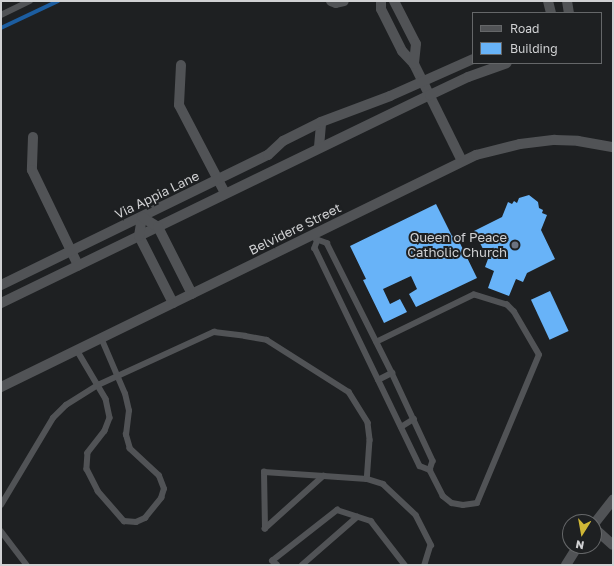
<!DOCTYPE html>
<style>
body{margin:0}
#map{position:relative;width:614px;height:566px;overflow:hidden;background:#1e2022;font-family:"Golos Text",sans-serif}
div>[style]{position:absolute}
.stream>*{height:3.5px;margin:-1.75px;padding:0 1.75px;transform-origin:1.75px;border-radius:1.75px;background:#1c5da0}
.building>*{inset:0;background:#68b3f8;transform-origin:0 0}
.lane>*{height:5.5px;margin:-2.75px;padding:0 2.75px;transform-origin:2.75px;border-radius:2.75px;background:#515356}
.street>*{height:10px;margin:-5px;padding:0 5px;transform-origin:5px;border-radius:5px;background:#515356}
.secondary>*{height:10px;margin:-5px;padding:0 5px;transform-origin:5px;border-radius:5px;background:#515356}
.dots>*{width:11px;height:11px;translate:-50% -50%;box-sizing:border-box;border:2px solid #1e2022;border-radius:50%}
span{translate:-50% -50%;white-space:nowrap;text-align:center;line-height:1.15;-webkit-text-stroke:4px #1e2022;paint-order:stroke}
.street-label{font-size:13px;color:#d0d1d3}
.poi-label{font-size:13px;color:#d0d1d3}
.right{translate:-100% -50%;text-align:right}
.frame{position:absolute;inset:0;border:2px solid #d0d1d3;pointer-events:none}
.legend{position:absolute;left:472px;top:12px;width:130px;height:52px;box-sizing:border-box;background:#1e2022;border:1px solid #656769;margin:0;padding:5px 7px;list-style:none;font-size:12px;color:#d0d1d3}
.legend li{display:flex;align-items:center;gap:8px;height:20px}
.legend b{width:20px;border:1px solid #656769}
.north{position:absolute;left:562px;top:514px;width:40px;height:40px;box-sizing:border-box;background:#1e2022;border:1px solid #656769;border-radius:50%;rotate:191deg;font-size:11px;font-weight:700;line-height:16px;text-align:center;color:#d0d1d3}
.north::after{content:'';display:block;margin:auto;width:14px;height:18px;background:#d0b736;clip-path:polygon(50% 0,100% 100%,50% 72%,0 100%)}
</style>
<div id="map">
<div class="stream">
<div style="left:1px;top:28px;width:63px;rotate:-25.3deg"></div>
</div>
<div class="building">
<div style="clip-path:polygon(529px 195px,538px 202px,539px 208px,543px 210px,542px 213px,547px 215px,541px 230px,555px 259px,527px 273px,523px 282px,516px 279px,509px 296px,488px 288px,494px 271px,485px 267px,488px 259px,474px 231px,502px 217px,508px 202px,512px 204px,514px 201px,517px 203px,519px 198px)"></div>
<div style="clip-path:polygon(436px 204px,452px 236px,456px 235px,477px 278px,416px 307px,409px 294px,417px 289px,411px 276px,383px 289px,390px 304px,400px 299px,407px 312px,384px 323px,363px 280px,366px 279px,350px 246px)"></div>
<div style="left:550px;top:291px;width:44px;height:21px;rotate:65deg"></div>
</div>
<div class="lane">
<div style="left:1px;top:15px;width:32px;rotate:-26deg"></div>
<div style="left:316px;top:239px;width:12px;rotate:20deg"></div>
<div style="left:327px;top:243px;width:145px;rotate:63.4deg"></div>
<div style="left:392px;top:373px;width:97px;rotate:65deg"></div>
<div style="left:433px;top:461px;width:9px;rotate:108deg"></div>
<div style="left:318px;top:240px;width:9px;rotate:111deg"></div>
<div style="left:315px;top:248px;width:242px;rotate:64.3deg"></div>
<div style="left:420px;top:466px;width:11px;rotate:22deg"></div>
<div style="left:430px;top:470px;width:29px;rotate:63deg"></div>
<div style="left:443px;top:496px;width:11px;rotate:38deg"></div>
<div style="left:452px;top:503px;width:11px;rotate:10deg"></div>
<div style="left:463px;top:505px;width:14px;rotate:-8deg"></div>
<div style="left:477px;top:503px;width:160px;rotate:-67.3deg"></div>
<div style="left:539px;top:355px;width:50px;rotate:-120.2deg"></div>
<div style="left:514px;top:312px;width:10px;rotate:-135deg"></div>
<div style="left:507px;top:305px;width:34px;rotate:-163deg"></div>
<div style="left:474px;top:295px;width:108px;rotate:154.1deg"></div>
<div style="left:77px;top:350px;width:57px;rotate:59.4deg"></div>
<div style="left:106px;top:399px;width:19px;rotate:78deg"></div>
<div style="left:110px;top:418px;width:14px;rotate:111deg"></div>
<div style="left:105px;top:431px;width:28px;rotate:128deg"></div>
<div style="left:88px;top:453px;width:16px;rotate:94deg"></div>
<div style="left:87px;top:469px;width:25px;rotate:63deg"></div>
<div style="left:98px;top:491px;width:40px;rotate:49deg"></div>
<div style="left:124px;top:521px;width:12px;rotate:5deg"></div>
<div style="left:136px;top:522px;width:10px;rotate:-24deg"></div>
<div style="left:145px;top:518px;width:26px;rotate:-51deg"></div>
<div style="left:161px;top:498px;width:9px;rotate:-72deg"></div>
<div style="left:164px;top:489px;width:14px;rotate:-111deg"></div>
<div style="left:159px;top:476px;width:40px;rotate:-137deg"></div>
<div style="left:130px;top:449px;width:15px;rotate:-106deg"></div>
<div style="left:126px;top:435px;width:24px;rotate:-83deg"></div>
<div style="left:129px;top:411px;width:17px;rotate:-103deg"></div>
<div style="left:125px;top:394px;width:61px;rotate:-113.2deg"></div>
<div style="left:378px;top:380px;width:16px;rotate:-27deg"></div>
<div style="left:401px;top:427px;width:15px;rotate:-32deg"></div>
<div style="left:324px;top:476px;width:79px;rotate:138.1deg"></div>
<div style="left:265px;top:529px;width:57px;rotate:-91deg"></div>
<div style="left:264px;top:472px;width:60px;rotate:3.8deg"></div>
<div style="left:324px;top:476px;width:43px;rotate:4deg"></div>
<div style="left:1px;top:505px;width:101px;rotate:-59.1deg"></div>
<div style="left:53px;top:418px;width:18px;rotate:-45deg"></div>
<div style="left:66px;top:405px;width:38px;rotate:-32deg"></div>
<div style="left:98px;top:385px;width:128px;rotate:-24.6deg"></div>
<div style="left:214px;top:332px;width:31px;rotate:7deg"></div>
<div style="left:245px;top:336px;width:22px;rotate:10deg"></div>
<div style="left:267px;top:340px;width:97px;rotate:32.4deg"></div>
<div style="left:349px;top:392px;width:36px;rotate:58deg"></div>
<div style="left:368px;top:423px;width:17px;rotate:83deg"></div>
<div style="left:370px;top:440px;width:39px;rotate:94deg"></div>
<div style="left:367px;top:479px;width:17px;rotate:17deg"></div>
<div style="left:383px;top:484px;width:45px;rotate:43.2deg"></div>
<div style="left:416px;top:515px;width:34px;rotate:63deg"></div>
<div style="left:431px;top:545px;width:21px;rotate:107deg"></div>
<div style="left:1px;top:531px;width:43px;rotate:52.6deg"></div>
<div style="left:277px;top:565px;width:6px;rotate:-141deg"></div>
<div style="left:272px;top:561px;width:83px;rotate:-38.1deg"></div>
<div style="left:337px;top:510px;width:36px;rotate:18deg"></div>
<div style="left:371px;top:521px;width:56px;rotate:52.3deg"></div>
<div style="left:302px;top:565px;width:73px;rotate:-41.1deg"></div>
</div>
<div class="street">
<div style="left:331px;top:1px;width:5px;rotate:22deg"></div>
<div style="left:336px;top:3px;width:8px;rotate:-14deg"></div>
<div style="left:381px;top:1px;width:8px;rotate:90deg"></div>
<div style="left:381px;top:9px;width:47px;rotate:63.4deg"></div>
<div style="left:402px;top:51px;width:18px;rotate:47deg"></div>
<div style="left:414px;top:64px;width:108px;rotate:63.7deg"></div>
<div style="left:394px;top:1px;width:48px;rotate:62.9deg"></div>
<div style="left:416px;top:44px;width:20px;rotate:96deg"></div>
<div style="left:548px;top:1px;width:12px;rotate:76deg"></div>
<div style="left:567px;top:1px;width:12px;rotate:81deg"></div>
<div style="left:181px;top:65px;width:40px;rotate:92.9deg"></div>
<div style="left:179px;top:105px;width:99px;rotate:62.4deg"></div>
<div style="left:33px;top:137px;width:33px;rotate:92deg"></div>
<div style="left:32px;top:170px;width:106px;rotate:64.2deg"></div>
<div style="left:319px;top:147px;width:25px;rotate:-85deg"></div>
<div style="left:1px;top:285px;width:297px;rotate:-26deg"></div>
<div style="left:268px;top:155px;width:21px;rotate:-43deg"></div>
<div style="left:283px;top:141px;width:42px;rotate:-26.6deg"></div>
<div style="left:321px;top:122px;width:74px;rotate:-20.6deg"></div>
<div style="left:390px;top:96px;width:91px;rotate:-24deg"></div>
<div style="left:1px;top:303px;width:477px;rotate:-25.9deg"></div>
<div style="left:430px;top:95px;width:42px;rotate:-25.3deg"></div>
<div style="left:468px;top:77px;width:41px;rotate:-19.7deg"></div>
<div style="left:173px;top:303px;width:75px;rotate:-116.9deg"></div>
<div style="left:139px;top:236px;width:19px;rotate:-81deg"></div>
<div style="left:142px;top:217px;width:19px;rotate:32deg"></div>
<div style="left:158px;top:227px;width:75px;rotate:63.1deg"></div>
<div style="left:594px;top:528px;width:25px;rotate:42deg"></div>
</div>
<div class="secondary">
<div style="left:1px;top:387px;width:529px;rotate:-26.03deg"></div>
<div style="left:476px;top:155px;width:45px;rotate:-14deg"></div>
<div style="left:520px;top:144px;width:35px;rotate:-7deg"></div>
<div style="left:555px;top:140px;width:23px;rotate:2deg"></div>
<div style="left:578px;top:141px;width:36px;rotate:10deg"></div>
<div style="left:594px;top:524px;width:31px;rotate:-52deg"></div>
<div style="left:566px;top:565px;width:22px;rotate:-58deg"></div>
</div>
<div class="dots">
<div style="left:515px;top:245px;background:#6b7280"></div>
</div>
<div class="street-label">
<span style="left:157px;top:195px;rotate:-26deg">Via Appia Lane</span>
<span style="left:295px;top:229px;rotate:-26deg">Belvidere Street</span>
</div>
<div class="poi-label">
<span class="right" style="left:507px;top:245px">Queen of Peace<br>Catholic Church</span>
</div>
<div class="frame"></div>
<ul class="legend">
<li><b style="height:5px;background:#515356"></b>Road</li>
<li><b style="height:11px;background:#68b3f8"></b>Building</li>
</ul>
<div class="north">N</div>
</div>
